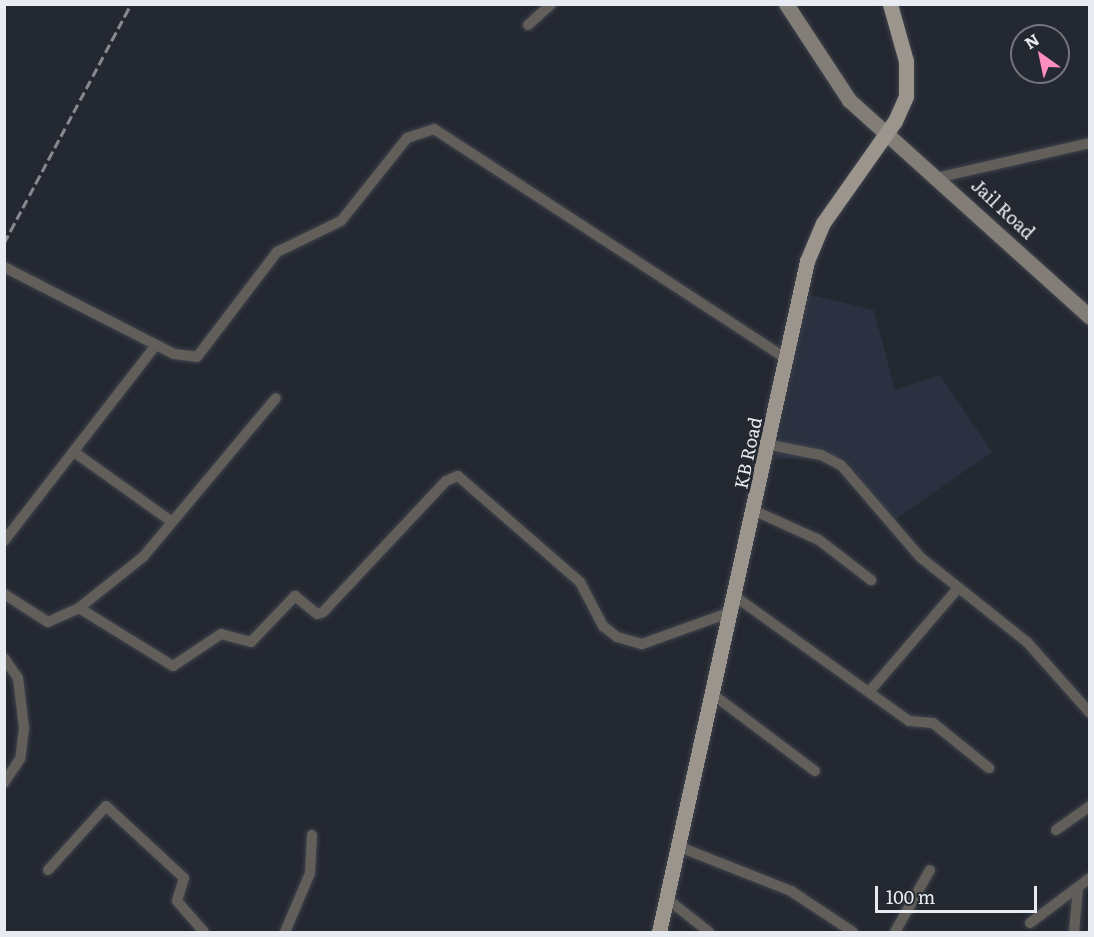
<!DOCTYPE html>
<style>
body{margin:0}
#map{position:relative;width:1094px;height:937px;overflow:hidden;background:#242831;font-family:Literata,serif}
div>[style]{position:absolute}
.built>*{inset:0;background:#2b3140}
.roads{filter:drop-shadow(0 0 2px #3f434c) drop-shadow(0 0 2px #3f434c)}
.street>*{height:10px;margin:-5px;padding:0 5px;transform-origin:5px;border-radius:5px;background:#625f5b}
.secondary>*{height:15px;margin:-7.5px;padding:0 7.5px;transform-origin:7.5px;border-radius:7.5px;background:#837d77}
.primary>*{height:15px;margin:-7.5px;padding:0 7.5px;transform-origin:7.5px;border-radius:7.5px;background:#9c958d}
.rail>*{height:3px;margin-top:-1.5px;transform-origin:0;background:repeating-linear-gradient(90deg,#868991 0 9px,transparent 0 13.5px)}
span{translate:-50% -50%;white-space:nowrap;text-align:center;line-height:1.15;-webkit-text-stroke:6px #242831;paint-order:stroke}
.street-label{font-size:18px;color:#e8ebf1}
.frame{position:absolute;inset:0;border:6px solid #e8ebf1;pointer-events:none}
.north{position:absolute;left:1010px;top:24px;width:60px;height:60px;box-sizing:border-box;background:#242831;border:2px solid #72767e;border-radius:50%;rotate:327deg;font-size:16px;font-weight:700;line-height:24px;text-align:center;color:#e8ebf1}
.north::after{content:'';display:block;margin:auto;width:21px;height:27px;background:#fe8ebe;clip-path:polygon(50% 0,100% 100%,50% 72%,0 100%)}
.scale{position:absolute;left:875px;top:886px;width:162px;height:27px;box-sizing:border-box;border:3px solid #e8ebf1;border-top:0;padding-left:8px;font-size:18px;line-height:21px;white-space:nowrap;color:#e8ebf1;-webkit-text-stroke:4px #242831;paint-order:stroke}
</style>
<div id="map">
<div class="built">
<div style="clip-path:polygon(808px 294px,874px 310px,895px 390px,940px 375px,992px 452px,893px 521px,845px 458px,775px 459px)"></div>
</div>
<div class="roads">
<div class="street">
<div style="left:528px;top:25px;width:31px;rotate:-42deg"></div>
<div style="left:940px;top:177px;width:154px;rotate:-12.8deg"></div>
<div style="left:4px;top:267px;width:191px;rotate:27.1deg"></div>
<div style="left:174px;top:354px;width:23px;rotate:7deg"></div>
<div style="left:197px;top:357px;width:132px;rotate:-52.7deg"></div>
<div style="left:277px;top:252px;width:71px;rotate:-25.8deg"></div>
<div style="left:341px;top:221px;width:106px;rotate:-51.5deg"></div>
<div style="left:407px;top:138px;width:28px;rotate:-18deg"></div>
<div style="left:434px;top:129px;width:423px;rotate:33.1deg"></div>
<div style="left:770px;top:445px;width:52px;rotate:11.1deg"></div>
<div style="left:821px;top:455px;width:22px;rotate:27deg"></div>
<div style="left:841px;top:465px;width:121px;rotate:49.3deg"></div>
<div style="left:920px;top:557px;width:137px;rotate:38.5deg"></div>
<div style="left:1027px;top:642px;width:95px;rotate:48.4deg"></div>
<div style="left:74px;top:452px;width:120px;rotate:35.5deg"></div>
<div style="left:755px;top:511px;width:70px;rotate:24.4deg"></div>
<div style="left:819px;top:540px;width:66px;rotate:37.6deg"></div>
<div style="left:4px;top:541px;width:248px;rotate:-52.2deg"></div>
<div style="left:4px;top:594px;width:52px;rotate:32.5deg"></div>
<div style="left:48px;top:622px;width:34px;rotate:-24deg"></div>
<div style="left:79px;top:608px;width:82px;rotate:-38.6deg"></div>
<div style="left:143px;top:557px;width:207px;rotate:-50.1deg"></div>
<div style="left:733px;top:595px;width:216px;rotate:35.6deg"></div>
<div style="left:909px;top:721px;width:24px;rotate:5deg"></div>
<div style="left:933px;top:723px;width:72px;rotate:38.8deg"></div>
<div style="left:79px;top:608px;width:110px;rotate:31.7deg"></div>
<div style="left:173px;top:666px;width:58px;rotate:-33.7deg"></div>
<div style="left:221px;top:634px;width:31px;rotate:15deg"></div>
<div style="left:251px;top:642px;width:64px;rotate:-46.3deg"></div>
<div style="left:295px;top:596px;width:28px;rotate:39deg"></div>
<div style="left:317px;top:614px;width:6px;rotate:-18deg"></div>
<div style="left:323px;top:612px;width:180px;rotate:-46.8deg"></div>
<div style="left:446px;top:481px;width:13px;rotate:-23deg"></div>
<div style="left:458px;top:476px;width:162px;rotate:41deg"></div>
<div style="left:580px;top:582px;width:50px;rotate:62.4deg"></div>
<div style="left:603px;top:626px;width:18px;rotate:38deg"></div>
<div style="left:617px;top:637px;width:26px;rotate:16deg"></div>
<div style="left:642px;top:644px;width:91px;rotate:-19.8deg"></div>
<div style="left:4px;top:658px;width:24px;rotate:55deg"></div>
<div style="left:18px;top:678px;width:50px;rotate:83.2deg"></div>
<div style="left:24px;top:728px;width:31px;rotate:97deg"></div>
<div style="left:20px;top:759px;width:29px;rotate:124deg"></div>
<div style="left:869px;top:692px;width:137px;rotate:-49.4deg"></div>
<div style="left:711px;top:693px;width:130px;rotate:36.9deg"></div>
<div style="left:1056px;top:830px;width:42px;rotate:-35.2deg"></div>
<div style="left:677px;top:846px;width:123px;rotate:21.5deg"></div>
<div style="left:791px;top:891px;width:74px;rotate:33.5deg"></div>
<div style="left:48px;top:870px;width:86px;rotate:-47.8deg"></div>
<div style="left:106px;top:806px;width:106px;rotate:42.7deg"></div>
<div style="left:184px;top:878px;width:24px;rotate:107deg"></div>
<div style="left:177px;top:901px;width:41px;rotate:48.9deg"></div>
<div style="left:666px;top:898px;width:55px;rotate:38.3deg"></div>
<div style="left:1030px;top:923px;width:75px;rotate:-36.9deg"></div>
<div style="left:285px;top:932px;width:64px;rotate:-67deg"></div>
<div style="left:310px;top:873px;width:38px;rotate:-87deg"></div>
<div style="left:895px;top:932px;width:71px;rotate:-60.6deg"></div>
<div style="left:1074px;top:932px;width:44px;rotate:-84.8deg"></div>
</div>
<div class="secondary">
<div style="left:786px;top:4px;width:115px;rotate:56.7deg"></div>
<div style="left:849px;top:100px;width:324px;rotate:42deg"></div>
</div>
<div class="primary">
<div style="left:659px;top:932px;width:687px;rotate:-77.56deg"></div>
<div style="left:807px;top:261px;width:41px;rotate:-67.2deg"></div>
<div style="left:823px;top:223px;width:125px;rotate:-54.8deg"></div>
<div style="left:895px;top:121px;width:27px;rotate:-66deg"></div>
<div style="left:906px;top:96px;width:35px;rotate:-90deg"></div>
<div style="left:906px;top:61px;width:59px;rotate:-105.7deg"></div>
</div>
</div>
<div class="rail">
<div style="left:4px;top:243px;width:271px;rotate:-62deg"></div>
</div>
<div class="street-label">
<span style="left:1003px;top:209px;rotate:43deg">Jail Road</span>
<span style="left:748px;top:453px;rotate:-78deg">KB Road</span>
</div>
<div class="frame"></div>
<div class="north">N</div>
<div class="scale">100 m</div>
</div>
